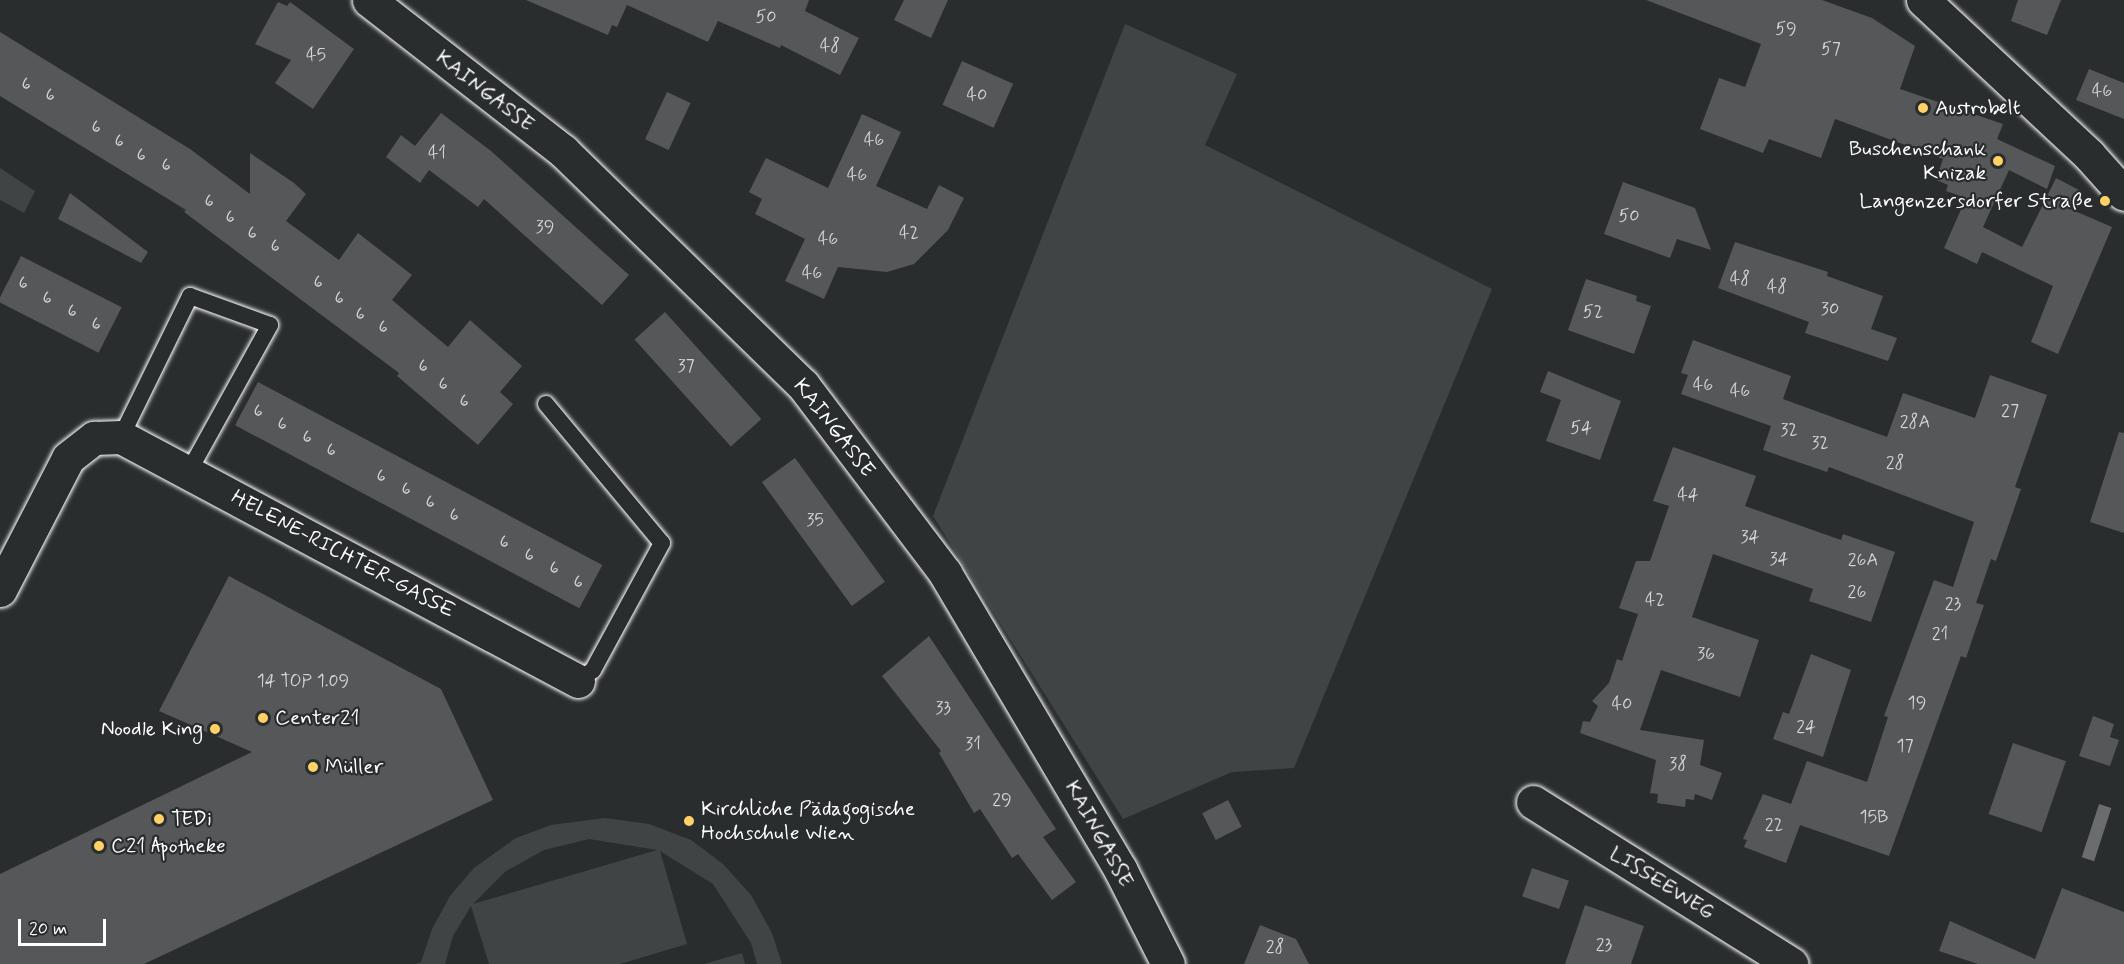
<!DOCTYPE html>
<meta charset="utf-8">
<style>
body{margin:0}
#map{position:relative;width:2124px;height:964px;overflow:hidden;background:#2a2d2e;font-family:Mynerve,sans-serif}
div>[style]{position:absolute}
.green>*{inset:0;background:#414445}
.water>*{inset:0;background:#6a6c6d;transform-origin:0 0}
.building>*{inset:0;background:#555758;transform-origin:0 0}
.roads{filter:drop-shadow(0 0 2px #fff) drop-shadow(0 0 2px #fff)}
.lane>*{height:16px;margin:-8px;padding:0 8px;transform-origin:8px;border-radius:8px;background:#2a2d2e}
.street>*{height:33px;margin:-16.5px;padding:0 16.5px;transform-origin:16.5px;border-radius:16.5px;background:#2a2d2e}
.secondary>*{height:33px;margin:-16.5px;padding:0 16.5px;transform-origin:16.5px;border-radius:16.5px;background:#2a2d2e}
.dots>*{width:16px;height:16px;translate:-50% -50%;box-sizing:border-box;border:3px solid #2a2d2e;border-radius:50%}
span{translate:-50% -50%;white-space:nowrap;text-align:center;line-height:1.15;-webkit-text-stroke:4.5px #2a2d2e;paint-order:stroke}
.number-label{font-size:18px;color:#d4d5d5}
.number-label span{-webkit-text-stroke-width:0}
.street-label{font-size:21px;color:#fff}
.poi-label{font-size:21px;color:#fff}
.left{translate:0 -50%;text-align:left}
.right{translate:-100% -50%;text-align:right}
.scale{position:absolute;left:18px;top:919px;width:88px;height:27px;box-sizing:border-box;border:3px solid #fff;border-top:0;padding-left:8px;font-size:18px;line-height:21px;white-space:nowrap;color:#fff;-webkit-text-stroke:4px #2a2d2e;paint-order:stroke}
</style>
<div id="map">
<div class="green">
<div style="clip-path:polygon(1125px 24px,1237px 74px,1205px 145px,1492px 289px,1294px 768px,1232px 772px,1123px 819px,933px 516px)"></div>
<div style="clip-path:polygon(0 168px,35px 191px,24px 213px,0 200px)"></div>
<div style="clip-path:polygon(evenodd,605px 818px,649px 824px,691px 840px,723px 864px,751px 895px,772px 933px,782px 964px,757px 964px,751px 943px,713px 884px,660px 851px,687px 944px,620px 964px,489px 964px,471px 906px,453px 936px,445px 964px,416px 964px,421px 962px,432px 929px,450px 896px,474px 868px,516px 838px,551px 825px,605px 818px,589px 839px,657px 850px,473px 904px,506px 871px,544px 850px,589px 839px)"></div>
<div style="clip-path:polygon(742px 953px,745px 964px,704px 964px)"></div>
</div>
<div class="water">
<div style="left:2099px;top:804px;width:13px;height:56px;rotate:18deg"></div>
</div>
<div class="building">
<div style="clip-path:polygon(526px 0,809px 0,805px 11px,859px 38px,840px 75px,781px 45px,780px 48px,718px 21px,708px 42px,627px 5px,617px 27px,612px 25px,608px 35px)"></div>
<div style="clip-path:polygon(904px 0,948px 0,931px 38px,894px 20px)"></div>
<div style="clip-path:polygon(1646px 0,1822px 0,1872px 18px,1915px 46px,1900px 89px,2003px 124px,1997px 139px,2055px 166px,2047px 189px,2009px 170px,1983px 227px,2022px 247px,2056px 178px,2079px 190px,2070px 209px,2112px 227px,2058px 354px,2031px 342px,2053px 286px,1982px 252px,1977px 264px,1944px 248px,1966px 198px,1946px 191px,1948px 185px,1936px 180px,1943px 159px,1835px 119px,1821px 158px,1769px 139px,1763px 153px,1700px 129px,1719px 78px,1745px 87px,1761px 44px)"></div>
<div style="clip-path:polygon(2018px 0,2061px 0,2047px 35px,2011px 21px)"></div>
<div style="clip-path:polygon(278px 2px,287px 6px,290px 2px,354px 49px,313px 109px,275px 83px,291px 60px,255px 44px)"></div>
<div style="clip-path:polygon(0 32px,190px 149px,250px 194px,250px 153px,294px 183px,306px 194px,286px 221px,339px 260px,358px 233px,412px 275px,392px 300px,448px 347px,470px 320px,522px 366px,500px 392px,513px 404px,478px 445px,397px 376px,399px 373px,184px 212px,186px 210px,0 96px)"></div>
<div style="left:962px;top:61px;width:56px;height:48px;rotate:24deg"></div>
<div style="clip-path:polygon(2089px 69px,2124px 83px,2124px 119px,2076px 100px)"></div>
<div style="left:667px;top:92px;width:26px;height:52px;rotate:25deg"></div>
<div style="clip-path:polygon(441px 113px,491px 151px,629px 275px,602px 305px,484px 199px,478px 207px,429px 170px,420px 183px,386px 157px,401px 135px,415px 146px)"></div>
<div style="clip-path:polygon(862px 114px,901px 132px,876px 186px,927px 209px,939px 185px,964px 198px,948px 230px,914px 264px,887px 272px,838px 267px,824px 299px,785px 281px,805px 239px,755px 214px,762px 199px,749px 192px,766px 158px,828px 188px)"></div>
<div style="clip-path:polygon(1623px 182px,1695px 208px,1711px 250px,1677px 239px,1670px 258px,1604px 234px)"></div>
<div style="clip-path:polygon(70px 193px,148px 252px,141px 263px,58px 219px)"></div>
<div style="clip-path:polygon(1735px 242px,1828px 272px,1827px 276px,1883px 296px,1871px 329px,1897px 338px,1888px 361px,1805px 333px,1809px 322px,1718px 288px)"></div>
<div style="left:21px;top:256px;width:113px;height:51px;rotate:27deg"></div>
<div style="clip-path:polygon(1586px 279px,1637px 296px,1636px 301px,1651px 306px,1634px 354px,1568px 330px)"></div>
<div style="left:665px;top:312px;width:144px;height:41px;rotate:48deg"></div>
<div style="clip-path:polygon(1693px 340px,1791px 376px,1783px 399px,1887px 437px,1903px 393px,1975px 418px,1990px 375px,2047px 395px,2015px 487px,2021px 489px,1996px 561px,1991px 559px,1976px 603px,1984px 605px,1971px 643px,1966px 658px,1961px 656px,1889px 856px,1800px 825px,1786px 863px,1744px 847px,1747px 840px,1743px 839px,1763px 794px,1791px 804px,1807px 761px,1867px 782px,1888px 717px,1884px 716px,1934px 580px,1953px 587px,1974px 522px,1829px 467px,1827px 472px,1763px 450px,1771px 426px,1681px 394px,1688px 375px,1681px 373px)"></div>
<div style="clip-path:polygon(1548px 371px,1621px 401px,1600px 460px,1546px 441px,1561px 400px,1540px 392px)"></div>
<div style="left:258px;top:382px;width:390px;height:49px;rotate:28deg"></div>
<div style="clip-path:polygon(2119px 432px,2124px 433px,2124px 533px,2090px 522px)"></div>
<div style="clip-path:polygon(1673px 447px,1756px 476px,1745px 506px,1841px 540px,1843px 534px,1895px 552px,1871px 622px,1809px 601px,1813px 589px,1713px 554px,1692px 617px,1759px 640px,1740px 697px,1661px 670px,1640px 730px,1704px 740px,1700px 765px,1722px 773px,1712px 800px,1695px 794px,1694px 800px,1686px 799px,1685px 807px,1657px 803px,1658px 794px,1650px 793px,1656px 760px,1580px 733px,1583px 721px,1590px 722px,1598px 706px,1592px 701px,1609px 683px,1617px 659px,1622px 661px,1638px 614px,1619px 608px,1636px 561px,1650px 561px,1669px 506px,1653px 501px)"></div>
<div style="left:795px;top:458px;width:153px;height:41px;rotate:54deg"></div>
<div style="clip-path:polygon(229px 576px,441px 689px,493px 800px,144px 964px,0 964px,0 874px,252px 752px,159px 711px)"></div>
<div style="clip-path:polygon(929px 636px,1056px 829px,1043px 837px,1076px 882px,1052px 900px,1018px 854px,1012px 858px,980px 809px,974px 813px,939px 753px,941px 751px,882px 676px)"></div>
<div style="clip-path:polygon(1811px 654px,1851px 670px,1823px 757px,1773px 739px,1783px 712px,1789px 714px)"></div>
<div style="clip-path:polygon(2093px 716px,2114px 724px,2110px 737px,2119px 740px,2110px 766px,2079px 756px)"></div>
<div style="left:2013px;top:743px;width:56px;height:75px;rotate:19deg"></div>
<div style="left:1228px;top:800px;width:30px;height:29px;rotate:63deg"></div>
<div style="left:1532px;top:868px;width:39px;height:30px;rotate:19deg"></div>
<div style="clip-path:polygon(2062px 888px,2124px 912px,2124px 964px,1978px 964px,1939px 951px,1950px 921px,2035px 959px)"></div>
<div style="clip-path:polygon(1585px 905px,1644px 926px,1631px 964px,1565px 964px)"></div>
<div style="clip-path:polygon(1260px 925px,1296px 939px,1309px 964px,1244px 964px)"></div>
</div>
<div class="roads">
<div class="lane">
<div style="left:546px;top:404px;width:181px;rotate:50.2deg"></div>
<div style="left:662px;top:543px;width:145px;rotate:118.5deg"></div>
<div style="left:593px;top:670px;width:19px;rotate:144deg"></div>
<div style="left:121px;top:437px;width:157px;rotate:-63.9deg"></div>
<div style="left:190px;top:296px;width:85px;rotate:19.9deg"></div>
<div style="left:270px;top:325px;width:167px;rotate:119deg"></div>
</div>
<div class="street">
<div style="left:369px;top:0;width:246px;rotate:37.9deg"></div>
<div style="left:563px;top:151px;width:335px;rotate:44.3deg"></div>
<div style="left:803px;top:385px;width:236px;rotate:52.9deg"></div>
<div style="left:945px;top:573px;width:344px;rotate:59.4deg"></div>
<div style="left:1120px;top:869px;width:106px;rotate:63.2deg"></div>
<div style="left:0;top:590px;width:148px;rotate:-62.7deg"></div>
<div style="left:68px;top:458px;width:33px;rotate:-38deg"></div>
<div style="left:94px;top:438px;width:27px;rotate:-2deg"></div>
<div style="left:121px;top:437px;width:518px;rotate:28.1deg"></div>
<div style="left:1533px;top:802px;width:305px;rotate:32.1deg"></div>
</div>
<div class="secondary">
<div style="left:1923px;top:0;width:227px;rotate:43deg"></div>
<div style="left:2089px;top:155px;width:52px;rotate:48.1deg"></div>
</div>
</div>
<div class="dots">
<div style="left:1923px;top:108px;background:#ffd166"></div>
<div style="left:1998px;top:161px;background:#ffd166"></div>
<div style="left:2105px;top:201px;background:#ffd166"></div>
<div style="left:263px;top:718px;background:#ffd166"></div>
<div style="left:215px;top:729px;background:#ffd166"></div>
<div style="left:313px;top:767px;background:#ffd166"></div>
<div style="left:159px;top:819px;background:#ffd166"></div>
<div style="left:689px;top:821px;background:#ffd166"></div>
<div style="left:99px;top:846px;background:#ffd166"></div>
</div>
<div class="number-label">
<span style="left:766px;top:17px">50</span>
<span style="left:1786px;top:29px">59</span>
<span style="left:830px;top:46px">48</span>
<span style="left:1831px;top:49px">57</span>
<span style="left:316px;top:55px">45</span>
<span style="left:26px;top:84px">6</span>
<span style="left:2102px;top:91px">46</span>
<span style="left:50px;top:95px">6</span>
<span style="left:977px;top:95px">40</span>
<span style="left:96px;top:127px">6</span>
<span style="left:874px;top:140px">46</span>
<span style="left:119px;top:141px">6</span>
<span style="left:437px;top:153px">41</span>
<span style="left:141px;top:155px">6</span>
<span style="left:166px;top:165px">6</span>
<span style="left:857px;top:175px">46</span>
<span style="left:209px;top:201px">6</span>
<span style="left:1629px;top:216px">50</span>
<span style="left:230px;top:217px">6</span>
<span style="left:545px;top:227px">39</span>
<span style="left:252px;top:233px">6</span>
<span style="left:909px;top:233px">42</span>
<span style="left:828px;top:239px">46</span>
<span style="left:275px;top:246px">6</span>
<span style="left:812px;top:273px">46</span>
<span style="left:1740px;top:279px">48</span>
<span style="left:318px;top:282px">6</span>
<span style="left:23px;top:283px">6</span>
<span style="left:1777px;top:287px">48</span>
<span style="left:47px;top:298px">6</span>
<span style="left:339px;top:298px">6</span>
<span style="left:1830px;top:309px">30</span>
<span style="left:72px;top:311px">6</span>
<span style="left:1593px;top:312px">52</span>
<span style="left:360px;top:314px">6</span>
<span style="left:96px;top:324px">6</span>
<span style="left:383px;top:327px">6</span>
<span style="left:423px;top:366px">6</span>
<span style="left:686px;top:366px">37</span>
<span style="left:443px;top:384px">6</span>
<span style="left:1703px;top:385px">46</span>
<span style="left:1740px;top:391px">46</span>
<span style="left:464px;top:401px">6</span>
<span style="left:258px;top:411px">6</span>
<span style="left:2010px;top:411px">27</span>
<span style="left:1915px;top:422px">28A</span>
<span style="left:282px;top:424px">6</span>
<span style="left:1581px;top:428px">54</span>
<span style="left:1789px;top:430px">32</span>
<span style="left:307px;top:437px">6</span>
<span style="left:1820px;top:443px">32</span>
<span style="left:331px;top:450px">6</span>
<span style="left:1895px;top:463px">28</span>
<span style="left:381px;top:476px">6</span>
<span style="left:406px;top:489px">6</span>
<span style="left:1688px;top:495px">44</span>
<span style="left:430px;top:502px">6</span>
<span style="left:454px;top:515px">6</span>
<span style="left:815px;top:520px">35</span>
<span style="left:1750px;top:537px">34</span>
<span style="left:504px;top:542px">6</span>
<span style="left:529px;top:555px">6</span>
<span style="left:1779px;top:559px">34</span>
<span style="left:1863px;top:560px">26A</span>
<span style="left:554px;top:568px">6</span>
<span style="left:578px;top:582px">6</span>
<span style="left:1857px;top:592px">26</span>
<span style="left:1655px;top:600px">42</span>
<span style="left:1953px;top:604px">23</span>
<span style="left:1940px;top:634px">21</span>
<span style="left:1706px;top:654px">36</span>
<span style="left:303px;top:681px">14 TOP 1.09</span>
<span style="left:1917px;top:703px">19</span>
<span style="left:1622px;top:704px">40</span>
<span style="left:943px;top:708px">33</span>
<span style="left:1806px;top:727px">24</span>
<span style="left:973px;top:744px">31</span>
<span style="left:1905px;top:746px">17</span>
<span style="left:1678px;top:764px">38</span>
<span style="left:1002px;top:800px">29</span>
<span style="left:1874px;top:817px">15B</span>
<span style="left:1774px;top:825px">22</span>
<span style="left:1604px;top:945px">23</span>
<span style="left:1275px;top:947px">28</span>
</div>
<div class="street-label">
<span style="left:485px;top:91px;rotate:38deg">KAINGASSE</span>
<span style="left:834px;top:428px;rotate:52deg">KAINGASSE</span>
<span style="left:343px;top:554px;rotate:28deg">HELENE-RICHTER-GASSE</span>
<span style="left:1099px;top:834px;rotate:61deg">KAINGASSE</span>
<span style="left:1662px;top:883px;rotate:32deg">LISSEEWEG</span>
</div>
<div class="poi-label">
<span class="left" style="left:1935px;top:108px">Austrobelt</span>
<span class="right" style="left:1986px;top:161px">Buschenschank<br>Knizak</span>
<span class="right" style="left:2093px;top:201px">Langenzersdorfer Straße</span>
<span class="left" style="left:275px;top:718px">Center21</span>
<span class="right" style="left:203px;top:729px">Noodle King</span>
<span class="left" style="left:325px;top:767px">Müller</span>
<span class="left" style="left:701px;top:821px">Kirchliche Pädagogische<br>Hochschule Wien</span>
<span class="left" style="left:171px;top:819px">TEDi</span>
<span class="left" style="left:111px;top:846px">C21 Apotheke</span>
</div>
<div class="scale">20 m</div>
</div>
